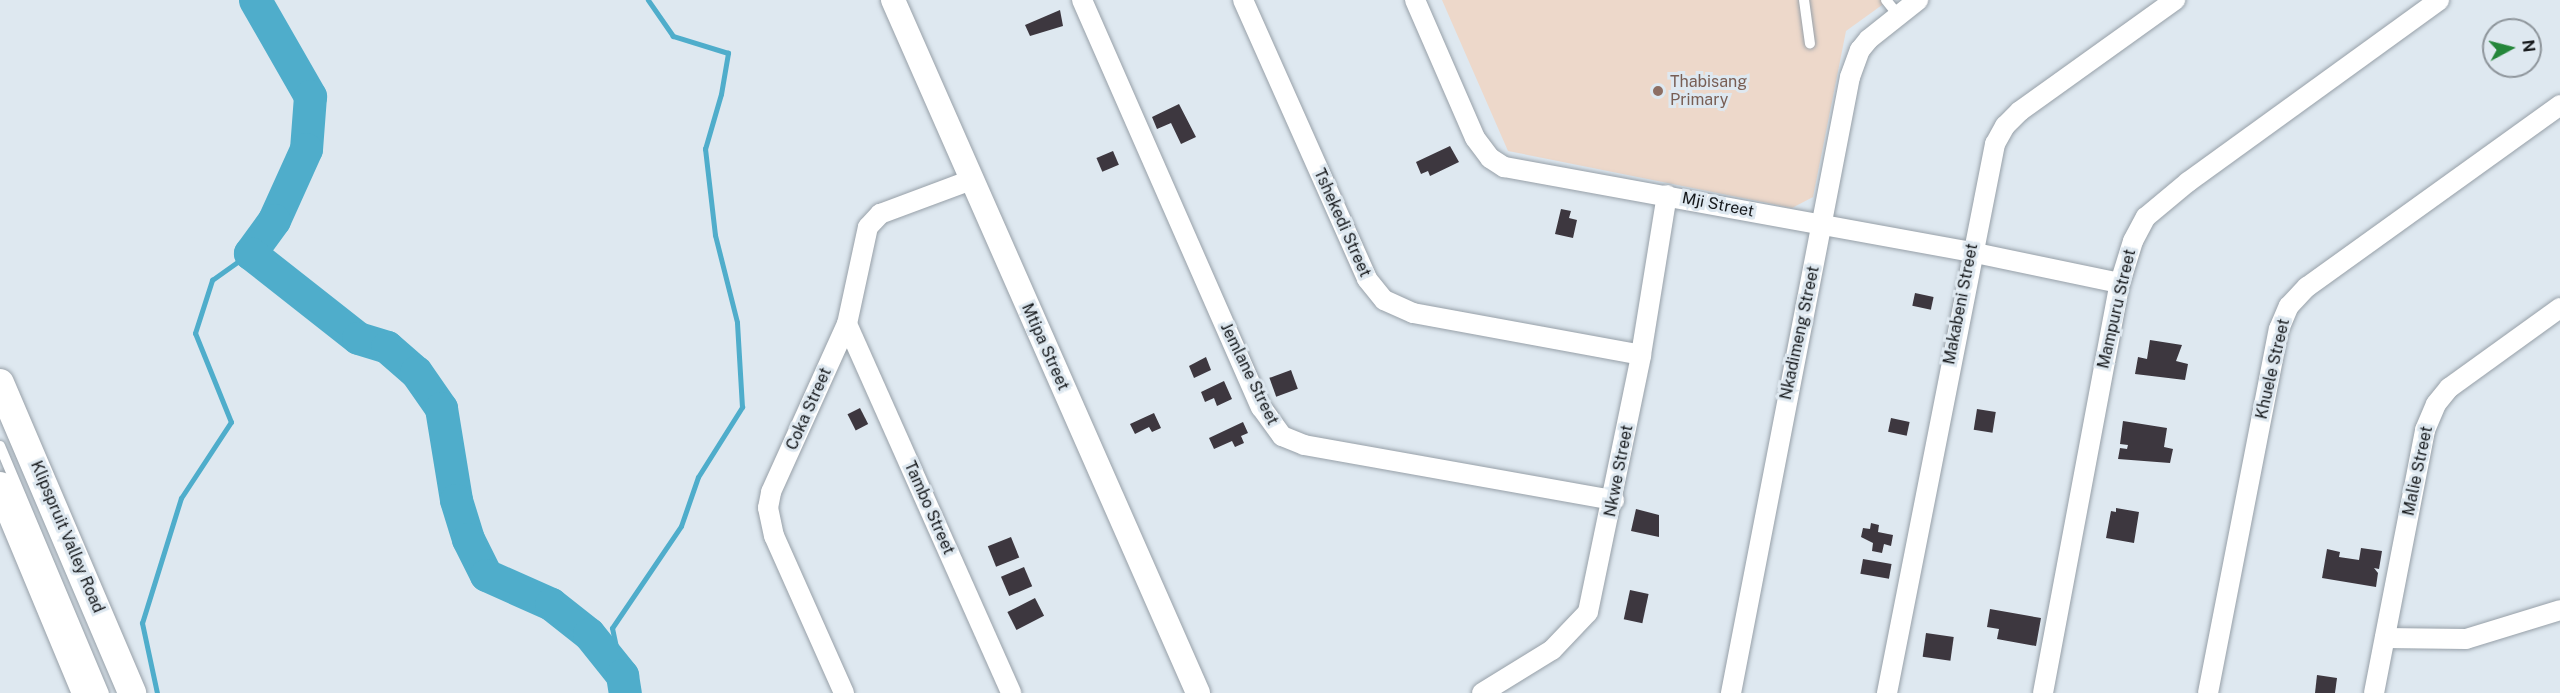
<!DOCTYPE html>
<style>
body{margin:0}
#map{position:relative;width:2560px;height:693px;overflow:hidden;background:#dee8f0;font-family:"Public Sans",sans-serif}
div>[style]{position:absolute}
.education>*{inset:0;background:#edd8ca}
.stream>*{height:5px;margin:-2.5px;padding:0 2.5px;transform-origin:2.5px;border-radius:2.5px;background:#4fadcb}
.river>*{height:33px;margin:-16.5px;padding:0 16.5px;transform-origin:16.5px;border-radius:16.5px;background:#4fadcb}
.building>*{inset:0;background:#3d373f;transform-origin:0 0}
.roads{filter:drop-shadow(0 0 2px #97a0a8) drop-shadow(0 0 2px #97a0a8)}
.service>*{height:10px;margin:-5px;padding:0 5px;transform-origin:5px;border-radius:5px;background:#fff}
.minor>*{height:20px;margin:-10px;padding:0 10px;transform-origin:10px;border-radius:10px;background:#fff}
.tertiary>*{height:24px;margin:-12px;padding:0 12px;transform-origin:12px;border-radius:12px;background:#fff}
.secondary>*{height:28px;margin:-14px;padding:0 14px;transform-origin:14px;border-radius:14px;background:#fff}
.dots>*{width:16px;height:16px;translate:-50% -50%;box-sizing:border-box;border:3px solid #dee8f0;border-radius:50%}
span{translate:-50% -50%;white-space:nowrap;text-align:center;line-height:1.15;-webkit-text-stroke:6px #dee8f0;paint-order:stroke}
.education-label{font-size:16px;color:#785e54}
.left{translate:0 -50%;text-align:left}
.street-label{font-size:16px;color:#15181b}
.north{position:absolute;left:2482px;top:18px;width:60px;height:60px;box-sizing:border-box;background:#dee8f0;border:2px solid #8e959b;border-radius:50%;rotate:83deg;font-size:16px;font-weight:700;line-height:24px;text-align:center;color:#15181b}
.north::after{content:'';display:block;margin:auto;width:21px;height:27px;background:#24863a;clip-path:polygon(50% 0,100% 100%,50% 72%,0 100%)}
</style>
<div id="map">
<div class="education">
<div style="clip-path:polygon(1442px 0,1889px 0,1846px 31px,1813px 197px,1792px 208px,1508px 151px)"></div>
</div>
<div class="stream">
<div style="left:622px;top:675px;width:48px;rotate:-102deg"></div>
<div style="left:612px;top:628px;width:123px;rotate:-55.9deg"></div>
<div style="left:681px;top:526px;width:52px;rotate:-70.9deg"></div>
<div style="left:698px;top:477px;width:83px;rotate:-57.8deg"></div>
<div style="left:742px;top:407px;width:85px;rotate:-93.4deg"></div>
<div style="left:737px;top:322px;width:90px;rotate:-104.2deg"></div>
<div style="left:715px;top:235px;width:87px;rotate:-96.6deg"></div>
<div style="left:705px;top:149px;width:57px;rotate:-73.8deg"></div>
<div style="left:721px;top:94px;width:42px;rotate:-80.3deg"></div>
<div style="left:728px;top:53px;width:58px;rotate:-162.8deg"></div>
<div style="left:673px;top:36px;width:44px;rotate:-124.8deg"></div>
<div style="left:157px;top:693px;width:72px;rotate:-102.1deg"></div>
<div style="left:142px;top:623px;width:131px;rotate:-72.7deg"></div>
<div style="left:181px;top:498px;width:91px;rotate:-56.7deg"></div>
<div style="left:231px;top:422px;width:96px;rotate:-112deg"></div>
<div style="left:195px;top:333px;width:56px;rotate:-72.2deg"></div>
<div style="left:212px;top:280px;width:47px;rotate:-35.4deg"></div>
</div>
<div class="river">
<div style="left:255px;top:0;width:111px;rotate:60.2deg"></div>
<div style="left:310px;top:96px;width:53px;rotate:94.3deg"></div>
<div style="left:306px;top:149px;width:78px;rotate:114.3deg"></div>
<div style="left:274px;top:220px;width:41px;rotate:126deg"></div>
<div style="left:250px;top:253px;width:137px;rotate:38.2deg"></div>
<div style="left:358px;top:338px;width:30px;rotate:17deg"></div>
<div style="left:387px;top:347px;width:38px;rotate:41deg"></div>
<div style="left:416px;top:372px;width:44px;rotate:55.2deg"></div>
<div style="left:441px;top:408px;width:93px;rotate:80.7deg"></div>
<div style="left:456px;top:500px;width:41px;rotate:72.9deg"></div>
<div style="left:468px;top:539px;width:40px;rotate:63.4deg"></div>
<div style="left:486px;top:575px;width:71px;rotate:24deg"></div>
<div style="left:551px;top:604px;width:48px;rotate:38.3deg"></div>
<div style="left:589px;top:634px;width:53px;rotate:51.2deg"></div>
<div style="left:622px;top:675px;width:18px;rotate:81deg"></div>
</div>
<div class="building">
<div style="clip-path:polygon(1060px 10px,1063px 26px,1030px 36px,1025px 25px)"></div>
<div style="clip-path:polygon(1179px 104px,1196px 137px,1181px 144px,1171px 123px,1157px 129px,1152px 117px)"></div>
<div style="clip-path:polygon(1450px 146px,1459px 162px,1430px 176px,1428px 171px,1421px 174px,1416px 162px)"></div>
<div style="left:1113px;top:151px;width:15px;height:18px;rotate:67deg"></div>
<div style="clip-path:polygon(1561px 209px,1571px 211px,1569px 218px,1577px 220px,1573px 238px,1555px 234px)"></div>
<div style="left:1915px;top:293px;width:19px;height:13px;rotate:12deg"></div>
<div style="clip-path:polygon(2150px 340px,2182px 345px,2176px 361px,2188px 364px,2185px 380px,2135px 374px,2138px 357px,2147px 359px)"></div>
<div style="clip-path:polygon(1206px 357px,1211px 370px,1194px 378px,1189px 366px)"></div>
<div style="left:1291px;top:370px;width:20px;height:23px;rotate:70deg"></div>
<div style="clip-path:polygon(1224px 381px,1232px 399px,1217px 406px,1214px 398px,1205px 402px,1201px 392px)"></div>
<div style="left:860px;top:408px;width:18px;height:14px;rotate:63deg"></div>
<div style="left:1977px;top:409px;width:19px;height:21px;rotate:9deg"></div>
<div style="clip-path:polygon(1154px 413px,1161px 428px,1152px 432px,1149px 427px,1135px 434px,1130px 424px)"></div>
<div style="left:1891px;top:418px;width:19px;height:14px;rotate:12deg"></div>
<div style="clip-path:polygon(2123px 421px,2167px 428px,2164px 447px,2173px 449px,2170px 463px,2118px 459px,2120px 448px,2127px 449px,2128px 445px,2120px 444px)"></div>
<div style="clip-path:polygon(1243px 422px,1248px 433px,1241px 436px,1244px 443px,1235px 447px,1232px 441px,1214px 449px,1209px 438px)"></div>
<div style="clip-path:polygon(2116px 508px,2139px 512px,2134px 543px,2106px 538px,2111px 511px,2116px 512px)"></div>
<div style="clip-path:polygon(1636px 509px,1659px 515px,1659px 537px,1631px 531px)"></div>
<div style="clip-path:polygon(1871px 523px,1879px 525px,1878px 532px,1893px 535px,1891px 546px,1884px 544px,1882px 553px,1872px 551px,1873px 543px,1861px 537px,1863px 528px,1870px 529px)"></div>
<div style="left:1011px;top:537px;width:22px;height:25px;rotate:68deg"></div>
<div style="clip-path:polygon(2361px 548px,2382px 551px,2379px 569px,2374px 568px,2378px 573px,2376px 587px,2322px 578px,2327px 549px,2340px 552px,2339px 557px,2359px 560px)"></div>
<div style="left:1863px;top:559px;width:29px;height:15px;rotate:10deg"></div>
<div style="left:1024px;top:567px;width:21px;height:25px;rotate:67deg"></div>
<div style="left:1630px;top:590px;width:19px;height:30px;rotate:12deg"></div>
<div style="left:1035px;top:598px;width:20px;height:31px;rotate:63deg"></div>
<div style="clip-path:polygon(1990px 609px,2041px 618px,2036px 646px,1997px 639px,1999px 629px,1987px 627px)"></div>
<div style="left:1926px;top:633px;width:28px;height:24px;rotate:8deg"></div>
<div style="clip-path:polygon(2317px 675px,2337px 678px,2335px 693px,2315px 693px)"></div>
</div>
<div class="roads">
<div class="service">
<div style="left:1804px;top:0;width:44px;rotate:82.2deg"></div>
<div style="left:1886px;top:0;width:19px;rotate:51deg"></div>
<div style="left:0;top:446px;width:268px;rotate:67.2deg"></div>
</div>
<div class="minor">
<div style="left:1082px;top:0;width:445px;rotate:66.3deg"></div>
<div style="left:1261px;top:407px;width:36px;rotate:54deg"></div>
<div style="left:1282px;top:436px;width:24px;rotate:22deg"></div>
<div style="left:1304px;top:445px;width:315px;rotate:10.1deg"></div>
<div style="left:1243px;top:0;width:305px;rotate:66deg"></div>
<div style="left:1367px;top:279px;width:27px;rotate:51deg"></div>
<div style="left:1384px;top:300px;width:32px;rotate:24deg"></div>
<div style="left:1413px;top:313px;width:232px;rotate:10.4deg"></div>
<div style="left:1415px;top:0;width:150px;rotate:66.5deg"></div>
<div style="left:1475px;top:138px;width:25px;rotate:53deg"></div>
<div style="left:1490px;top:158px;width:17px;rotate:33deg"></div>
<div style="left:1504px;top:167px;width:475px;rotate:10.3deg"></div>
<div style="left:1971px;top:252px;width:152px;rotate:11.8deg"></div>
<div style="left:847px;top:324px;width:404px;rotate:66deg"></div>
<div style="left:2385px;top:638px;width:81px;rotate:0.7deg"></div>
<div style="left:2466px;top:639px;width:98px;rotate:-17.1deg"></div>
<div style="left:844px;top:693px;width:172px;rotate:-114deg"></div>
<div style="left:774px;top:536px;width:29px;rotate:-102deg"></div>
<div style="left:768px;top:508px;width:16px;rotate:-79deg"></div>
<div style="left:771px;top:492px;width:184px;rotate:-65.7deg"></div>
<div style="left:847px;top:324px;width:99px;rotate:-77.8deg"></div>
<div style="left:868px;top:227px;width:18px;rotate:-47deg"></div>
<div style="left:880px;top:214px;width:97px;rotate:-20.5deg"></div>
<div style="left:1482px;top:693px;width:82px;rotate:-31.6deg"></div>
<div style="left:1552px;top:650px;width:52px;rotate:-46.5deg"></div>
<div style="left:1588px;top:612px;width:262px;rotate:-78.3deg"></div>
<div style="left:1641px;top:355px;width:162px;rotate:-80.8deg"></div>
<div style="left:1731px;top:693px;width:627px;rotate:-79.07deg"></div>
<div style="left:1850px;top:77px;width:29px;rotate:-70deg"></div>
<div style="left:1860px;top:50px;width:14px;rotate:-51deg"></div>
<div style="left:1869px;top:39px;width:63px;rotate:-38.5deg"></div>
<div style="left:1887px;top:693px;width:560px;rotate:-78.87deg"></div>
<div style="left:1995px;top:144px;width:21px;rotate:-61deg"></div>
<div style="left:2005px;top:126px;width:21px;rotate:-45deg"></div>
<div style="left:2020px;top:111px;width:191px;rotate:-35.6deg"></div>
<div style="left:2043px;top:693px;width:417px;rotate:-79.4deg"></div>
<div style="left:2120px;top:283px;width:44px;rotate:-72.8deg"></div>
<div style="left:2133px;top:241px;width:27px;rotate:-62deg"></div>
<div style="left:2146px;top:217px;width:55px;rotate:-39.8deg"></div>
<div style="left:2188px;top:182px;width:310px;rotate:-35.9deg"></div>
<div style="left:2208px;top:693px;width:371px;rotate:-79deg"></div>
<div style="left:2279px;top:329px;width:25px;rotate:-67deg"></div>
<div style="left:2289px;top:306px;width:26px;rotate:-47deg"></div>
<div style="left:2307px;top:287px;width:312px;rotate:-35.7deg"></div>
<div style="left:2374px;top:693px;width:268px;rotate:-79deg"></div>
<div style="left:2425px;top:430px;width:28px;rotate:-67deg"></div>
<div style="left:2436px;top:404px;width:21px;rotate:-51deg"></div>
<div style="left:2449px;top:388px;width:137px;rotate:-35.8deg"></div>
</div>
<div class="tertiary">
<div style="left:893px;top:0;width:757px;rotate:66.24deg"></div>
</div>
<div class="secondary">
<div style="left:0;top:383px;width:337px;rotate:66.9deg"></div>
<div style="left:0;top:486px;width:224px;rotate:67.4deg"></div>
</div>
</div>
<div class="dots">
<div style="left:1658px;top:91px;background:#8d6e63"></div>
</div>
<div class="education-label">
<span class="left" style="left:1670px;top:91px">Thabisang<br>Primary</span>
</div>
<div class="street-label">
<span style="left:1718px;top:205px;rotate:11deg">Mji Street</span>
<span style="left:1342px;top:223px;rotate:66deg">Tshekedi Street</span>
<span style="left:1961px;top:304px;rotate:-79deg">Makabeni Street</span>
<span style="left:2117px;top:309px;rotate:-77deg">Mampuru Street</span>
<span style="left:1800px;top:333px;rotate:-78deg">Nkadimeng Street</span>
<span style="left:1045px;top:347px;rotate:66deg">Mtipa Street</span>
<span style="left:2273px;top:369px;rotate:-77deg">Khuele Street</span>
<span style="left:1249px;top:374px;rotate:64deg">Jemlane Street</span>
<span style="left:809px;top:409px;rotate:-66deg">Coka Street</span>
<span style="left:1619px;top:471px;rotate:-79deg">Nkwe Street</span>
<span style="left:2418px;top:471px;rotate:-78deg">Malie Street</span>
<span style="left:929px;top:508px;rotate:66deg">Tambo Street</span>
<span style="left:67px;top:537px;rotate:67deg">Klipspruit Valley Road</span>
</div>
<div class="north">N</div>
</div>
